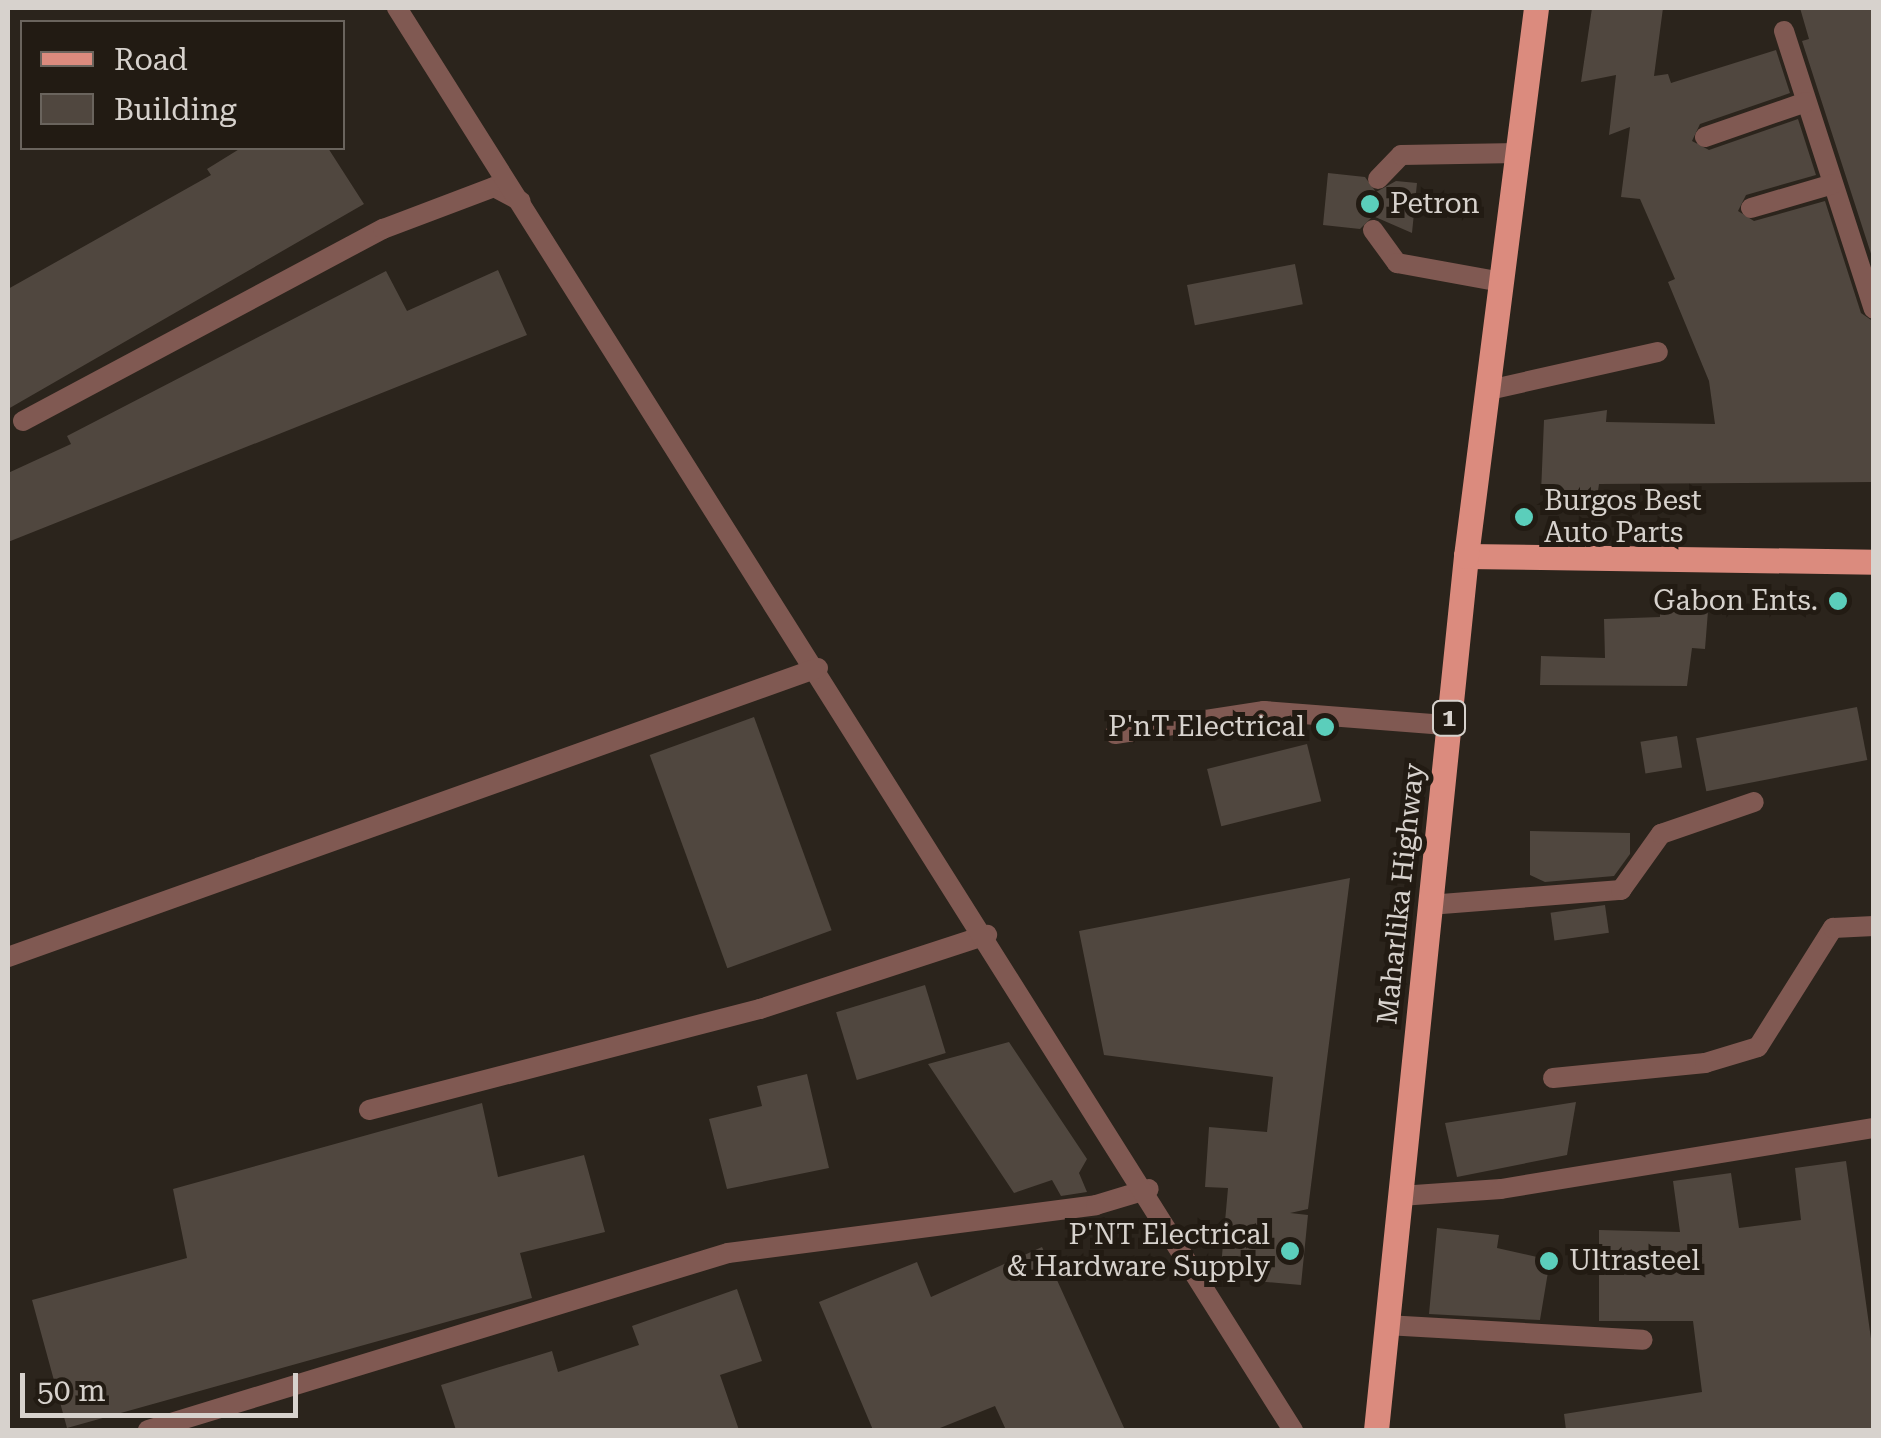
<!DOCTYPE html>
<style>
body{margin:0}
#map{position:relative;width:1881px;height:1438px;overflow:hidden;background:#2b241c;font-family:"Roboto Serif",serif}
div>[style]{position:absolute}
.building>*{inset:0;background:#50473f;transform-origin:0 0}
.service>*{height:20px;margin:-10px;padding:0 10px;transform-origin:10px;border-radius:10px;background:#805952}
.minor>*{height:20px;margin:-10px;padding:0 10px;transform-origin:10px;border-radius:10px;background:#805952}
.tertiary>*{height:20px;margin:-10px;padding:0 10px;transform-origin:10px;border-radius:10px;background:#805952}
.primary>*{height:25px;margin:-12.5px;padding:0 12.5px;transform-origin:12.5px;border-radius:12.5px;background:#db8b7e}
.dots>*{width:28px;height:28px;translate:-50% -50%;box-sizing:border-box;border:5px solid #221b13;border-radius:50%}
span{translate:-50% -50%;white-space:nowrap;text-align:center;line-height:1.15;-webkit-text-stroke:10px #221b13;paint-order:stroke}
.shield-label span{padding:2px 8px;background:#221b13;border:2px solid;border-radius:8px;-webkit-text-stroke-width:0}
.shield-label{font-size:25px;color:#d7d2cd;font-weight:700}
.poi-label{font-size:28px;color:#d7d2cd}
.left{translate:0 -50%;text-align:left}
.right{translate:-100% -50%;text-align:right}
.street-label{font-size:28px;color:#d7d2cd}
.frame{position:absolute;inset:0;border:10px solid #d7d2cd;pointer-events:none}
.legend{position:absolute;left:20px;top:20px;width:325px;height:130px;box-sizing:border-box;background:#221b13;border:2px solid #6a645d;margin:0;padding:12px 18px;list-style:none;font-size:30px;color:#d7d2cd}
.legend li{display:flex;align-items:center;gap:20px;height:50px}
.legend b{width:50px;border:2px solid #6a645d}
.scale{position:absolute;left:20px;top:1373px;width:278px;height:45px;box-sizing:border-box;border:5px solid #d7d2cd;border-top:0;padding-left:12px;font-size:30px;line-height:35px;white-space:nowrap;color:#d7d2cd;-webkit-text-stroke:8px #221b13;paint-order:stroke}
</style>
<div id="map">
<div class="building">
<div style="clip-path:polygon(1592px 8px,1663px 8px,1654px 76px,1668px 74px,1671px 83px,1776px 50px,1790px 93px,1700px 124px,1692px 141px,1709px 150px,1798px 119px,1816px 175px,1746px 195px,1738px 211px,1754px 221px,1825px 201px,1861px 313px,1874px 322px,1874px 482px,1599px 484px,1597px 498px,1541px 493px,1544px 420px,1607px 410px,1606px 422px,1715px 424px,1709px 381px,1668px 282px,1675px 279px,1640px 199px,1621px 197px,1630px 127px,1609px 135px,1616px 75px,1581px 82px)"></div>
<div style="clip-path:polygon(1800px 8px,1874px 8px,1874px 263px,1802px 41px,1809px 39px)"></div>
<div style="clip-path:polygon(241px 148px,328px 148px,364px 204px,8px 409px,8px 289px,211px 175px,207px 169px)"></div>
<div style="clip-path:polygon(1328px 173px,1365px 177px,1376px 192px,1396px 181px,1417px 183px,1412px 233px,1373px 216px,1360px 229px,1323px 225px)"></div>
<div style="left:1295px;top:264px;width:41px;height:110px;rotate:79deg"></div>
<div style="clip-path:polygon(498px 270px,527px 335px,8px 542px,8px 473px,71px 444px,67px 436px,386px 271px,407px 311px)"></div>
<div style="clip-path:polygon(1660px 607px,1708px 611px,1705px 649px,1692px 648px,1687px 686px,1540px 685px,1541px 656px,1605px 658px,1604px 619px,1660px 617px)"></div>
<div style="left:1857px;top:707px;width:54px;height:164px;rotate:79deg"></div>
<div style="left:754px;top:717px;width:227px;height:111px;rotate:70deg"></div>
<div style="left:1677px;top:736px;width:32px;height:37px;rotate:81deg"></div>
<div style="left:1307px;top:744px;width:59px;height:103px;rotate:76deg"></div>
<div style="clip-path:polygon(1530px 831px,1630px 833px,1630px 854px,1614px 876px,1545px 882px,1530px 875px)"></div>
<div style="clip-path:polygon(1350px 878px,1308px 1209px,1290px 1213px,1308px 1215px,1301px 1285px,1220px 1278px,1228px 1188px,1205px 1187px,1209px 1127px,1267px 1132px,1273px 1077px,1104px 1055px,1079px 931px)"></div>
<div style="left:1605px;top:905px;width:28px;height:55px;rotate:82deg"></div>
<div style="left:925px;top:985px;width:71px;height:93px;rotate:73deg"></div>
<div style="clip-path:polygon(1009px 1042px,1087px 1159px,1079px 1173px,1087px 1192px,1061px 1196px,1052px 1180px,1014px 1193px,928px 1064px)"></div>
<div style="clip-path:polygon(807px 1074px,829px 1168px,727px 1189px,709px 1119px,762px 1106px,757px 1086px)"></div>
<div style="clip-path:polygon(1576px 1102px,1567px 1155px,1457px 1177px,1445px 1123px)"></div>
<div style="clip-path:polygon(482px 1103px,498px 1177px,584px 1155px,605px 1232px,520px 1253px,532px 1298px,67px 1428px,32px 1300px,187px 1258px,173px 1189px)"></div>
<div style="clip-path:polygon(1846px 1161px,1874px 1360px,1874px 1430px,1566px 1430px,1564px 1414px,1702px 1392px,1693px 1321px,1599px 1321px,1599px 1230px,1680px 1232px,1673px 1181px,1731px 1173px,1739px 1228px,1801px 1220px,1795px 1168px)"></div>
<div style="clip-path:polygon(1437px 1228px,1499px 1235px,1497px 1248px,1550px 1260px,1540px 1320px,1429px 1314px)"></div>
<div style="clip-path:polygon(1042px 1247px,1125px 1430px,1006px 1430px,995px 1406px,935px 1430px,873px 1430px,819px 1302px,917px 1262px,931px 1297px)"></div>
<div style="clip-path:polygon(737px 1289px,762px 1361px,720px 1375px,739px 1430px,456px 1430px,441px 1385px,552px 1351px,558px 1372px,639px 1345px,632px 1326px)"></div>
</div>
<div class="service">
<div style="left:1784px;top:31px;width:292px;rotate:72.1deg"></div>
<div style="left:1705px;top:137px;width:107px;rotate:-19.1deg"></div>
<div style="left:1378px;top:179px;width:33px;rotate:-46deg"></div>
<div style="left:1401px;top:155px;width:117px;rotate:-1deg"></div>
<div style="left:1751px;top:208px;width:85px;rotate:-16.3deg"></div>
<div style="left:1373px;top:230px;width:41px;rotate:54deg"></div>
<div style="left:1397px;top:263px;width:107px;rotate:10.3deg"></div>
<div style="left:1489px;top:390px;width:173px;rotate:-12.7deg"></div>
<div style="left:23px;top:421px;width:408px;rotate:-28.1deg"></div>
<div style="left:383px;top:229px;width:119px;rotate:-20.7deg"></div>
<div style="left:494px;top:187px;width:30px;rotate:28deg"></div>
<div style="left:1115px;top:734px;width:151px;rotate:-8.8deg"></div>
<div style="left:1264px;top:711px;width:185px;rotate:4.4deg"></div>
<div style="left:1429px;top:905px;width:193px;rotate:-4.5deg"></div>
<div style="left:1621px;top:890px;width:69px;rotate:-54.5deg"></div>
<div style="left:1661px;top:834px;width:98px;rotate:-19deg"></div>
<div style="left:1553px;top:1078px;width:153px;rotate:-5.6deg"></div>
<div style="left:1705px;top:1063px;width:55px;rotate:-16.8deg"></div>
<div style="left:1758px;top:1047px;width:141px;rotate:-57.8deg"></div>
<div style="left:1833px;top:928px;width:41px;rotate:-2.8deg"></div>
<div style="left:369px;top:1110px;width:404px;rotate:-14.5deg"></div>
<div style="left:760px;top:1009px;width:239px;rotate:-18.1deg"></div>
<div style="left:148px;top:1430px;width:606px;rotate:-16.97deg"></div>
<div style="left:728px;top:1253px;width:371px;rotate:-7.4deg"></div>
<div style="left:1096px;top:1205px;width:55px;rotate:-16.8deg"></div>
</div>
<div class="minor">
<div style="left:1400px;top:1196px;width:101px;rotate:-4deg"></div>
<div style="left:1501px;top:1189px;width:378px;rotate:-9.3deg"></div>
<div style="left:1386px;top:1325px;width:257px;rotate:3.3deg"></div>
</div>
<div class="tertiary">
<div style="left:397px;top:8px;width:1681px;rotate:57.79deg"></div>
<div style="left:8px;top:957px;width:860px;rotate:-19.64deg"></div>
</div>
<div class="primary">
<div style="left:1466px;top:556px;width:408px;rotate:0.8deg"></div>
<div style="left:1376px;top:1430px;width:879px;rotate:-84.12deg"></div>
<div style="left:1466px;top:556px;width:552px;rotate:-82.72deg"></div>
</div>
<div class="dots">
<div style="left:1370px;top:204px;background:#5bcebb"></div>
<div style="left:1524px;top:517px;background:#5bcebb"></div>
<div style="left:1838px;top:601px;background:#5bcebb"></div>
<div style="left:1325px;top:727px;background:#5bcebb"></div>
<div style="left:1290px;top:1251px;background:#5bcebb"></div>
<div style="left:1549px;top:1261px;background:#5bcebb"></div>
</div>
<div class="shield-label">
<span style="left:1449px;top:718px">1</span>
</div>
<div class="poi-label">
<span class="left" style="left:1390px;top:204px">Petron</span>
<span class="left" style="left:1544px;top:517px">Burgos Best<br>Auto Parts</span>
<span class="right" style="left:1818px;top:601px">Gabon Ents.</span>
<span class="right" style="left:1305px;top:727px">P'nT Electrical</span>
<span class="right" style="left:1270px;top:1251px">P'NT Electrical<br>&amp; Hardware Supply</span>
<span class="left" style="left:1569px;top:1261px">Ultrasteel</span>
</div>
<div class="street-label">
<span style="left:1401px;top:894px;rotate:-84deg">Maharlika Highway</span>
</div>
<div class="frame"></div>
<ul class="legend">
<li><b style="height:12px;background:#db8b7e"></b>Road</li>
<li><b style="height:28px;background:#50473f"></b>Building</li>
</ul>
<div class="scale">50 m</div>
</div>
